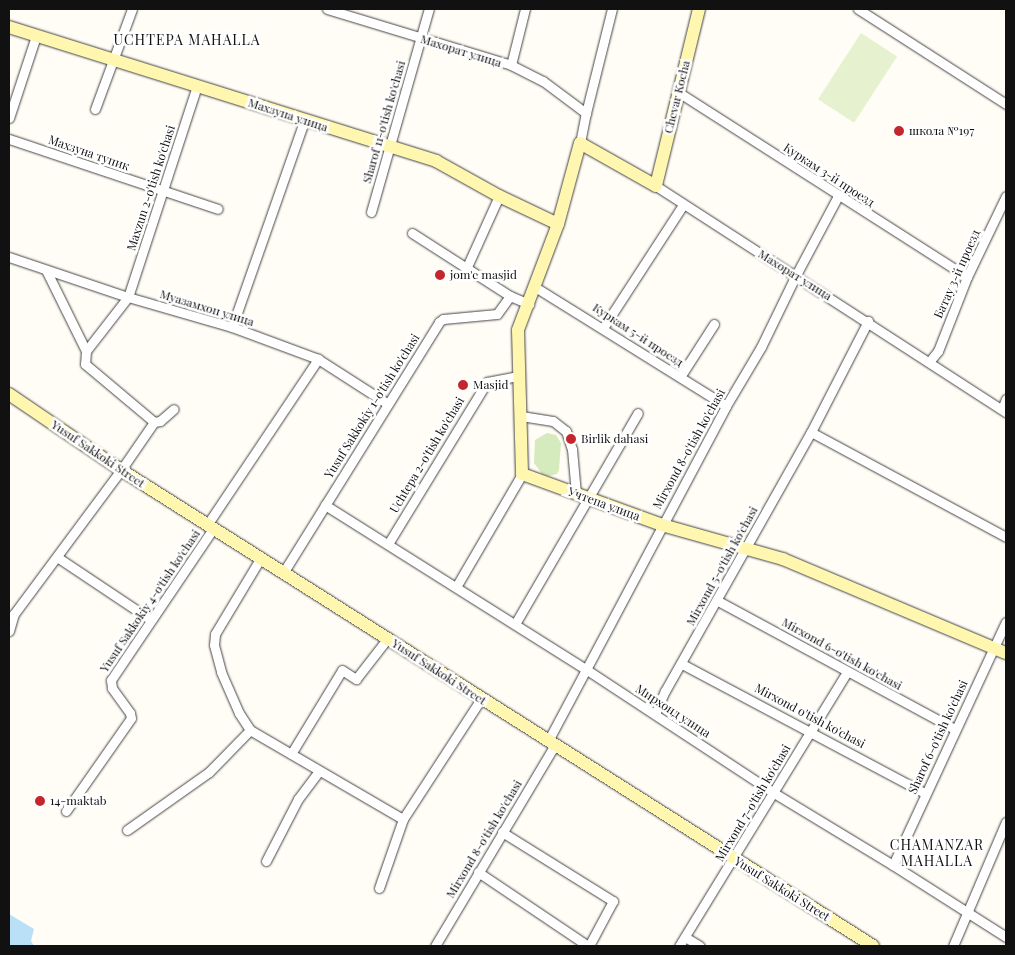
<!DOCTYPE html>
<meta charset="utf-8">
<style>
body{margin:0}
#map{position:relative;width:1015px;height:955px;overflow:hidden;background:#fffdf5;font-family:"Playfair Display",serif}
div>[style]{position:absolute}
.green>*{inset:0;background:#d5ebbd}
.pitch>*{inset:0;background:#e6f2cf;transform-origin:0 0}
.water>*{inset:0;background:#b9e0f7}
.roads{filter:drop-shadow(0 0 1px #444) drop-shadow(0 0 1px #444)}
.street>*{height:9px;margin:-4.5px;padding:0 4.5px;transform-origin:4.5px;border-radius:4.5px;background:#fff}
.secondary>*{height:12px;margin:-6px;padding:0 6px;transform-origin:6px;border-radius:6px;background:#fff6b0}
.dots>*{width:14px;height:14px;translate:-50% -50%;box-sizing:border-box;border:2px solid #fff;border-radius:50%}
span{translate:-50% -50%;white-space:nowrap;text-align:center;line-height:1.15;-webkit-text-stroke:5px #fff;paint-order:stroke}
.street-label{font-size:12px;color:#111}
.poi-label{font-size:12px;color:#111}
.left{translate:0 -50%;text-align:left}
.neighbourhood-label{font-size:14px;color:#111;letter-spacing:1px}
.frame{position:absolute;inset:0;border:10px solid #111;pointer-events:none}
</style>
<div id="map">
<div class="green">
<div style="clip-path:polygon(547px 433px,556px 435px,561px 443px,559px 470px,557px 474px,549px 476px,542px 474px,534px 463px,535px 440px)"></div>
</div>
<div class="pitch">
<div style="left:861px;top:33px;width:43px;height:79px;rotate:33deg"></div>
</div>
<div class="water">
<div style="clip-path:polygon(9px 914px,34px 929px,31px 941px,34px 946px,9px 946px)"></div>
</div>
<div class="roads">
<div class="street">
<div style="left:327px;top:9px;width:192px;rotate:16.9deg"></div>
<div style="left:511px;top:65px;width:36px;rotate:27deg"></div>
<div style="left:543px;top:81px;width:54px;rotate:36.7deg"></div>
<div style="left:858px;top:9px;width:176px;rotate:32.7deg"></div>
<div style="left:511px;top:65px;width:58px;rotate:-76deg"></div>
<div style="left:678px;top:92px;width:343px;rotate:32.6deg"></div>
<div style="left:95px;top:109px;width:107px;rotate:-69.7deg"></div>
<div style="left:9px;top:118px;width:86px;rotate:-71.8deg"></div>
<div style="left:9px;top:139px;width:220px;rotate:18.5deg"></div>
<div style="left:580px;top:143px;width:31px;rotate:-79deg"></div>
<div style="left:586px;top:113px;width:107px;rotate:-76deg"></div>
<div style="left:656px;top:186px;width:417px;rotate:32.9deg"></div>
<div style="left:371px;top:212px;width:211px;rotate:-74.1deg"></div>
<div style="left:412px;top:233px;width:117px;rotate:32.7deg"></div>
<div style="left:510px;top:296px;width:21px;rotate:23deg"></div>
<div style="left:9px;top:257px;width:126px;rotate:18.6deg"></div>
<div style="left:128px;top:297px;width:108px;rotate:16.1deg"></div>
<div style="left:232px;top:327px;width:92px;rotate:20.4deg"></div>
<div style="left:318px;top:359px;width:83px;rotate:32.7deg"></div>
<div style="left:466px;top:269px;width:80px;rotate:-65.7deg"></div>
<div style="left:46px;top:270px;width:90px;rotate:63.7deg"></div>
<div style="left:86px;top:351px;width:13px;rotate:94deg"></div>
<div style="left:85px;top:364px;width:90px;rotate:40deg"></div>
<div style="left:535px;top:287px;width:225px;rotate:31.9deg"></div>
<div style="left:232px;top:327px;width:218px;rotate:-70.7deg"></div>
<div style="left:603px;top:328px;width:147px;rotate:-57deg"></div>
<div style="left:86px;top:351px;width:68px;rotate:-52.1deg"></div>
<div style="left:128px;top:297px;width:222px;rotate:-71.9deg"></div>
<div style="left:929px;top:362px;width:14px;rotate:-51deg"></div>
<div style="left:938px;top:351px;width:79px;rotate:-68.6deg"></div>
<div style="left:967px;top:277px;width:90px;rotate:-64.3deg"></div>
<div style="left:680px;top:377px;width:63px;rotate:-57.3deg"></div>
<div style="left:1002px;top:409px;width:11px;rotate:-68deg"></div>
<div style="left:521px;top:416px;width:32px;rotate:9deg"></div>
<div style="left:553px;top:421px;width:16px;rotate:38deg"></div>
<div style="left:566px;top:431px;width:19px;rotate:72deg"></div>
<div style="left:572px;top:449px;width:45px;rotate:84.9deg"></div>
<div style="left:811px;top:432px;width:221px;rotate:28.3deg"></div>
<div style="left:325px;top:505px;width:310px;rotate:32.2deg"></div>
<div style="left:587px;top:670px;width:224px;rotate:33.3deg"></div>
<div style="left:774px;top:793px;width:139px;rotate:31.2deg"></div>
<div style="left:893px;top:865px;width:134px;rotate:32.5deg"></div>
<div style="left:207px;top:525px;width:200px;rotate:-56.2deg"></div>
<div style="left:388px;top:544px;width:190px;rotate:-58.6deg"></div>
<div style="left:487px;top:382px;width:32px;rotate:-11deg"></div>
<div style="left:57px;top:557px;width:113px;rotate:33.8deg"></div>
<div style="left:260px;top:559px;width:87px;rotate:121deg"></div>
<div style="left:215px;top:634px;width:11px;rotate:95deg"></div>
<div style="left:214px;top:645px;width:28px;rotate:75deg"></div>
<div style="left:221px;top:672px;width:45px;rotate:66.3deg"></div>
<div style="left:239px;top:713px;width:20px;rotate:57deg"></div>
<div style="left:250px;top:730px;width:177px;rotate:30.2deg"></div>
<div style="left:283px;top:573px;width:296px;rotate:-58.1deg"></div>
<div style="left:439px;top:322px;width:5px;rotate:-37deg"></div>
<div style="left:443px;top:319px;width:54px;rotate:-5.3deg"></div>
<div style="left:497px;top:314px;width:22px;rotate:-54deg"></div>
<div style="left:456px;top:587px;width:131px;rotate:-59.7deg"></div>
<div style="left:718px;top:601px;width:269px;rotate:28.4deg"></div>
<div style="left:515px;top:624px;width:244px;rotate:-59.8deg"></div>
<div style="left:9px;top:631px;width:18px;rotate:-74deg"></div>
<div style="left:14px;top:614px;width:179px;rotate:-53.4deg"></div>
<div style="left:121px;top:470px;width:58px;rotate:-55.5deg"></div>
<div style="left:154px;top:422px;width:6px;rotate:-9deg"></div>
<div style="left:160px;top:421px;width:18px;rotate:-41deg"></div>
<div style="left:682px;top:664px;width:275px;rotate:28deg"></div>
<div style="left:655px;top:714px;width:25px;rotate:-67deg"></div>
<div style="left:665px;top:691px;width:297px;rotate:-60.6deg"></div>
<div style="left:811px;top:432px;width:125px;rotate:-62.8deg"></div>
<div style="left:548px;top:741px;width:379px;rotate:-62deg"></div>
<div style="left:726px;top:406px;width:69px;rotate:-59.3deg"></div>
<div style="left:761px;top:347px;width:80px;rotate:-64.1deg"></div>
<div style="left:796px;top:275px;width:89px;rotate:-62deg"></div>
<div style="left:291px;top:754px;width:98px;rotate:-58.7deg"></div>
<div style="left:342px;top:670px;width:17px;rotate:33deg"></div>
<div style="left:356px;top:679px;width:51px;rotate:-52.2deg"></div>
<div style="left:66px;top:811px;width:113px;rotate:-55deg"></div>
<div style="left:131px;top:718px;width:5px;rotate:-101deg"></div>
<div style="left:130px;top:713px;width:31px;rotate:-126deg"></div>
<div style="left:112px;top:688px;width:8px;rotate:-97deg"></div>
<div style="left:111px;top:680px;width:182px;rotate:-56deg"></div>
<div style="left:127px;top:830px;width:100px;rotate:-35.3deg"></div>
<div style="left:209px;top:772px;width:59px;rotate:-45.7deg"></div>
<div style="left:502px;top:832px;width:131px;rotate:31.9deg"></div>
<div style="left:613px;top:901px;width:51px;rotate:118.1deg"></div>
<div style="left:266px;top:861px;width:70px;rotate:-62.7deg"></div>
<div style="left:298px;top:799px;width:35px;rotate:-53deg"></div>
<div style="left:893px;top:865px;width:268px;rotate:-65.1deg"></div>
<div style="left:478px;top:872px;width:133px;rotate:33.9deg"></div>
<div style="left:379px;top:888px;width:73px;rotate:-70.8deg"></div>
<div style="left:403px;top:819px;width:143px;rotate:-57deg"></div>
<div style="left:685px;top:937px;width:17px;rotate:31deg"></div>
<div style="left:435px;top:946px;width:234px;rotate:-59.2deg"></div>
<div style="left:679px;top:946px;width:321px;rotate:-58.5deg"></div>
<div style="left:953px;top:946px;width:135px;rotate:-66.9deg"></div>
</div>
<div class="secondary">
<div style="left:699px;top:9px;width:182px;rotate:103.7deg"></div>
<div style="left:656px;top:186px;width:87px;rotate:-150.5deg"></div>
<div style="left:580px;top:143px;width:84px;rotate:105.2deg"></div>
<div style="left:558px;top:224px;width:113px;rotate:110.7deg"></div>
<div style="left:518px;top:330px;width:144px;rotate:88.4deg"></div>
<div style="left:522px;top:474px;width:149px;rotate:20deg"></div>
<div style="left:662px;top:525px;width:126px;rotate:15.7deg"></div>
<div style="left:783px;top:559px;width:242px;rotate:22.9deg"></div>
<div style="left:9px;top:27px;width:448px;rotate:17.4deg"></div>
<div style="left:436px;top:161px;width:72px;rotate:29.1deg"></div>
<div style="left:499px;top:196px;width:65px;rotate:25.4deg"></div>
<div style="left:9px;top:394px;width:135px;rotate:34.2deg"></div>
<div style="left:121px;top:470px;width:890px;rotate:32.33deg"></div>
</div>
</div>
<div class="dots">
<div style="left:899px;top:131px;background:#c4262e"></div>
<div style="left:440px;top:275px;background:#c4262e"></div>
<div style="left:463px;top:385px;background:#c4262e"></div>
<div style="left:571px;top:439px;background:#c4262e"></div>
<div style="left:40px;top:801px;background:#c4262e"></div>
</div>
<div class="street-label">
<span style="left:461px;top:51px;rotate:17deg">Махорат улица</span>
<span style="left:677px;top:97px;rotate:-76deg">Chevar Kocha</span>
<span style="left:288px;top:115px;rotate:18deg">Махзуна улица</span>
<span style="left:384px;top:122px;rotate:-74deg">Sharof 11-o'tish ko'chasi</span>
<span style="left:89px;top:153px;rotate:19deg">Махзуна тупик</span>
<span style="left:829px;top:175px;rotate:33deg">Куркам 3-й проезд</span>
<span style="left:151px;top:188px;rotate:-72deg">Maxzun 2-o'tish ko'chasi</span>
<span style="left:957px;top:274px;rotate:-66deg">Батау 3-й проезд</span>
<span style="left:795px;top:275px;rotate:32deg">Махорат улица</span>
<span style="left:207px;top:308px;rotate:17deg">Муазамхон улица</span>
<span style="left:638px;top:335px;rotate:33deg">Куркам 5-й проезд</span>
<span style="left:372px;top:406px;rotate:-58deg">Yusuf Sakkokiy 1-o'tish ko'chasi</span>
<span style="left:689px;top:449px;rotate:-61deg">Mirxond 8-o'tish ko'chasi</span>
<span style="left:98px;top:454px;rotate:34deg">Yusuf Sakkoki Street</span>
<span style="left:427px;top:455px;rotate:-59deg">Uchtepa 2-o'tish ko'chasi</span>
<span style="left:604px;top:504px;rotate:20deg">Учтепа улица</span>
<span style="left:722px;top:566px;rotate:-61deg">Mirxond 5-o'tish ko'chasi</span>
<span style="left:150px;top:601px;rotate:-56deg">Yusuf Sakkokiy 4-o'tish ko'chasi</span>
<span style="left:842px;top:654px;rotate:29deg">Mirxond 6-o'tish ko'chasi</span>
<span style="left:439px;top:672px;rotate:33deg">Yusuf Sakkoki Street</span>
<span style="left:673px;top:711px;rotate:33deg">Мирхонд улица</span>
<span style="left:810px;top:716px;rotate:28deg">Mirxond o'tish ko'chasi</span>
<span style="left:938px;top:737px;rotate:-65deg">Sharof 6-o'tish ko'chasi</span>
<span style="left:753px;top:803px;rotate:-59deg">Mirxond 7-o'tish ko'chasi</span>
<span style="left:484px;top:839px;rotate:-59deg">Mirxond 8-o'tish ko'chasi</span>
<span style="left:782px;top:889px;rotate:32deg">Yusuf Sakkoki Street</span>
</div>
<div class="poi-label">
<span class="left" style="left:909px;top:131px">школа №197</span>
<span class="left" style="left:450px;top:275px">jom'e masjid</span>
<span class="left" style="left:473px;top:385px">Masjid</span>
<span class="left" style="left:581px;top:439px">Birlik dahasi</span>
<span class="left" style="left:50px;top:801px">14-maktab</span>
</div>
<div class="neighbourhood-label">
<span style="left:187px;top:40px">UCHTEPA MAHALLA</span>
<span style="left:937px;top:853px">CHAMANZAR<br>MAHALLA</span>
</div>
<div class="frame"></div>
</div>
